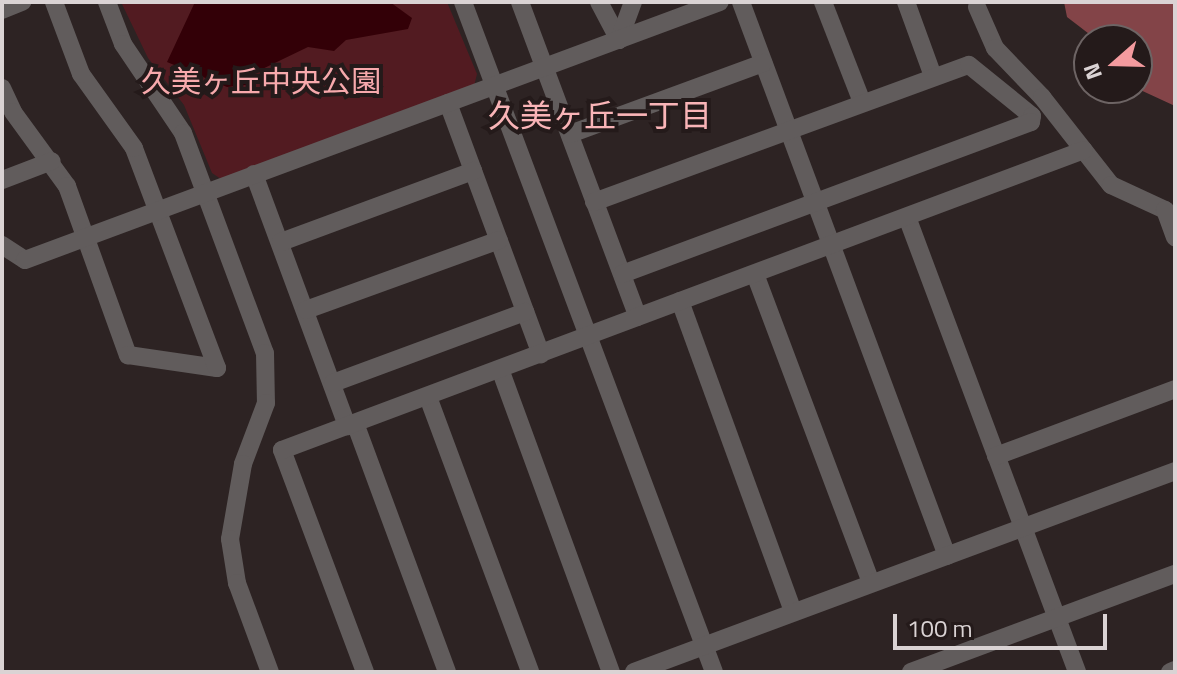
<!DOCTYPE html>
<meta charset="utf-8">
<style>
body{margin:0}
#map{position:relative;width:1177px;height:674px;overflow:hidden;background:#2d2323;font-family:"Titillium Web","Noto Sans JP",sans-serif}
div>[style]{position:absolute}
.green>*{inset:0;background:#521b21}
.forest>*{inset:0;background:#834448}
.water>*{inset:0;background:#330007}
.minor>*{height:18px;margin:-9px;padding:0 9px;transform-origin:9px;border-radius:9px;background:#615c5c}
span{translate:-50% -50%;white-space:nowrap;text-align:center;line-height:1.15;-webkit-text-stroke:8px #241a1a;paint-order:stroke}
.park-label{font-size:30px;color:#f7a9ac}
.neighbourhood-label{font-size:32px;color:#f9b4b7}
.frame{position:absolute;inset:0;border:4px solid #dad3d4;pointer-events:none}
.north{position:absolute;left:1073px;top:24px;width:80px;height:80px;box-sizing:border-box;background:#241a1a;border:2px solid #6d6464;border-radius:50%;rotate:250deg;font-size:22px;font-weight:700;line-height:32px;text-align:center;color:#dad3d4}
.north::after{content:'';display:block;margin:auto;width:28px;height:36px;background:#f49b9f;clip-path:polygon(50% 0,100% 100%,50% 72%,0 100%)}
.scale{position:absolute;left:893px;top:614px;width:214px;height:36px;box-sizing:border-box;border:4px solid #dad3d4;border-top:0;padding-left:10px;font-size:24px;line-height:28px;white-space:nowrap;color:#dad3d4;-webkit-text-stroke:6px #241a1a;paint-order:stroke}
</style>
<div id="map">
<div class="green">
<div style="clip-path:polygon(121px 2px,447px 2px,477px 74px,474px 86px,221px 179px,212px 173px,184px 105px,148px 58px)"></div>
</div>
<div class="forest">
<div style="clip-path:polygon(1064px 2px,1175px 2px,1175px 106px,1136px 88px,1137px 40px,1097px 40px,1067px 17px)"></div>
</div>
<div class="water">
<div style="clip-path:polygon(195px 2px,390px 2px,412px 18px,408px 29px,346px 40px,334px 51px,308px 47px,254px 73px,253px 84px,227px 87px,167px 62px)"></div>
</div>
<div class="minor">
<div style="left:107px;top:2px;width:45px;rotate:69.1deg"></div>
<div style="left:123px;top:44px;width:107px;rotate:56deg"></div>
<div style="left:183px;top:133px;width:235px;rotate:69.6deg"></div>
<div style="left:265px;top:353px;width:50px;rotate:88.9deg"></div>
<div style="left:266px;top:403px;width:65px;rotate:110.7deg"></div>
<div style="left:243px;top:464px;width:76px;rotate:99.8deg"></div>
<div style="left:230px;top:539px;width:45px;rotate:81deg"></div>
<div style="left:237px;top:583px;width:95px;rotate:69.7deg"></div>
<div style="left:463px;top:2px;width:715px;rotate:69.46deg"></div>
<div style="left:520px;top:2px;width:336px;rotate:69.5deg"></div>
<div style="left:599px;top:2px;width:43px;rotate:62.2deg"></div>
<div style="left:741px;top:2px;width:591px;rotate:69.6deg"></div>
<div style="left:823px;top:2px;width:107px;rotate:68.7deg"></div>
<div style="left:906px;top:2px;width:79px;rotate:70deg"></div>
<div style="left:977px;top:7px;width:45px;rotate:66.3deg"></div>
<div style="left:995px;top:48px;width:68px;rotate:46.2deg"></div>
<div style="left:1042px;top:97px;width:112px;rotate:51.9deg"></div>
<div style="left:1111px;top:185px;width:60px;rotate:24.8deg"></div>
<div style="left:1165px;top:210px;width:29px;rotate:70deg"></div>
<div style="left:2px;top:10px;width:22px;rotate:-22deg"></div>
<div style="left:619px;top:40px;width:40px;rotate:-69.8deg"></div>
<div style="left:2px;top:88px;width:26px;rotate:65deg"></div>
<div style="left:13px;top:112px;width:92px;rotate:53.9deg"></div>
<div style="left:67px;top:186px;width:180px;rotate:70.2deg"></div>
<div style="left:128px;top:355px;width:90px;rotate:8.3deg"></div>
<div style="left:217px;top:368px;width:235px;rotate:-110.7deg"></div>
<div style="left:134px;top:148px;width:91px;rotate:-125.6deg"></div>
<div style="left:81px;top:74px;width:77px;rotate:-110.6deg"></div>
<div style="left:448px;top:103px;width:268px;rotate:69.7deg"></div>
<div style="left:570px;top:134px;width:206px;rotate:-20.2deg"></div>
<div style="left:254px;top:174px;width:269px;rotate:69.7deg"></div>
<div style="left:2px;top:180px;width:53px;rotate:-20.8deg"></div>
<div style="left:594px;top:202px;width:399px;rotate:-20.1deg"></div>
<div style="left:969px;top:65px;width:81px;rotate:39deg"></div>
<div style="left:1032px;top:116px;width:6px;rotate:99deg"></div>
<div style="left:1031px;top:122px;width:436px;rotate:159.6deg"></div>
<div style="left:907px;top:217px;width:486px;rotate:69.5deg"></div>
<div style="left:281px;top:242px;width:205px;rotate:-20.3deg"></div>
<div style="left:2px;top:245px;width:27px;rotate:33deg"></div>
<div style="left:25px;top:260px;width:741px;rotate:-20.37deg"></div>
<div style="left:755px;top:274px;width:330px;rotate:69.4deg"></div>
<div style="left:680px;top:301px;width:331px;rotate:70deg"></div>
<div style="left:306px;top:310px;width:205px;rotate:-19.9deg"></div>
<div style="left:500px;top:369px;width:323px;rotate:69.9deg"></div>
<div style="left:333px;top:383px;width:205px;rotate:-20.3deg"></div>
<div style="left:428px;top:397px;width:293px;rotate:69.6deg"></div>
<div style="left:355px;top:423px;width:265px;rotate:69.7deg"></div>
<div style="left:996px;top:456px;width:191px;rotate:-20.5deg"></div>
<div style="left:365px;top:672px;width:237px;rotate:-110.5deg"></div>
<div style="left:282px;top:450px;width:856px;rotate:-20.51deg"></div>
<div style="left:634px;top:672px;width:577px;rotate:-20.38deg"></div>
<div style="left:911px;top:672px;width:282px;rotate:-20.4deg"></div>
<div style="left:1170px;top:672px;width:5px;rotate:-22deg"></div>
</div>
<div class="park-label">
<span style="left:261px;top:81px">久美ヶ丘中央公園</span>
</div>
<div class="neighbourhood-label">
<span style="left:600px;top:115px">久美ヶ丘一丁目</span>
</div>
<div class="frame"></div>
<div class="north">N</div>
<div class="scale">100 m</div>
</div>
